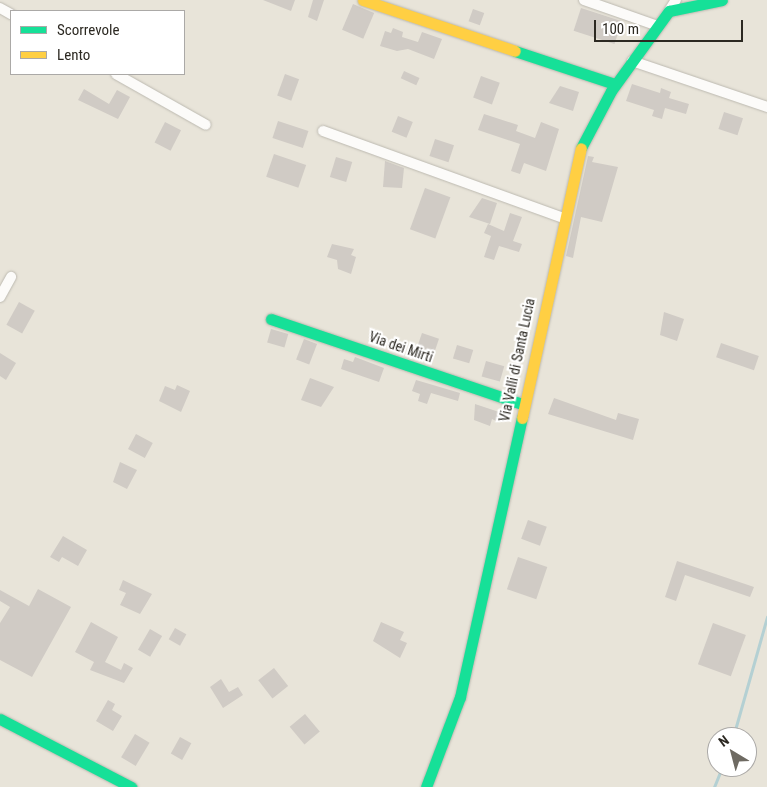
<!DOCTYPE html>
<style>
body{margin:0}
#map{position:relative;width:767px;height:787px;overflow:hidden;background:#e8e4d9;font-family:"Roboto Condensed",sans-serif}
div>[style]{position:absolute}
.stream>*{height:3px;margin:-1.5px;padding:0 1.5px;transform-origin:1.5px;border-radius:1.5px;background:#b4d0d3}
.building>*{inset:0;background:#d0cbc5;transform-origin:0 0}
.roads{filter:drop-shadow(0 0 1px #bcb9b0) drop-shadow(0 0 1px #bcb9b0)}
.street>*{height:10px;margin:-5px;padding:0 5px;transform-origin:5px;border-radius:5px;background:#fcfbf9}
.fast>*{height:11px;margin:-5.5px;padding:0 5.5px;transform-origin:5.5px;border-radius:5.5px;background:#16e098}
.slow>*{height:11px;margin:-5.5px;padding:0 5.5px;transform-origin:5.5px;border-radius:5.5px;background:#ffcf43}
span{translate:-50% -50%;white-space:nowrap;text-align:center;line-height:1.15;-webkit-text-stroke:4.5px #fff;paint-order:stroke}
.street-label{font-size:14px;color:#2c2922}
.legend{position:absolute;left:10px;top:10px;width:175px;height:65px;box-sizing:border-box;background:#fff;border:1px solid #aba9a7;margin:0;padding:6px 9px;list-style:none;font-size:15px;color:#2c2922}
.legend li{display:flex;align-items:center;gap:10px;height:25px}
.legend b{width:25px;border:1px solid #aba9a7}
.north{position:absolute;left:707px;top:727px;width:50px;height:50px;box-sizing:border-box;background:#fff;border:1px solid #aba9a7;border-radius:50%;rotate:323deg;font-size:14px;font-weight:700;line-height:20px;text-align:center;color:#2c2922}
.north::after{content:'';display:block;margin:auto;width:18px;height:22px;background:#6e6a62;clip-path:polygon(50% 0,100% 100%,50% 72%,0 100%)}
.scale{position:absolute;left:594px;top:20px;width:149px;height:22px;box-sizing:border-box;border:2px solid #2c2922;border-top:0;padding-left:6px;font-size:15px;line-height:18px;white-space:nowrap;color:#2c2922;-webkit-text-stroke:4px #fff;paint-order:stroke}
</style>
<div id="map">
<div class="stream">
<div style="left:733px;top:737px;width:125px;rotate:-74.2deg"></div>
<div style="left:714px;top:787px;width:22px;rotate:-68deg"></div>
</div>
<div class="building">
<div style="clip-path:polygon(263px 0,295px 0,291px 11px)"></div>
<div style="clip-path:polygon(313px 0,324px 0,317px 21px,308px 17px)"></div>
<div style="left:353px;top:4px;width:23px;height:28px;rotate:23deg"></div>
<div style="left:581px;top:8px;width:43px;height:24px;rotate:18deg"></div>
<div style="left:473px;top:9px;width:12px;height:13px;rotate:20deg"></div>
<div style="clip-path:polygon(393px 28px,403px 32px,402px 37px,418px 42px,422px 32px,442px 39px,434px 59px,408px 49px,397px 51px,380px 46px,385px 31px,391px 33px)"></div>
<div style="left:404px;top:71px;width:17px;height:8px;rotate:24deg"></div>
<div style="left:285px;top:74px;width:15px;height:23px;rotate:20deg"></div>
<div style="left:481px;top:76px;width:20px;height:23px;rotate:20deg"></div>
<div style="clip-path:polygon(632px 84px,660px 93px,661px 88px,671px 92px,669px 98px,689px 104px,686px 114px,665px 108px,662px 119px,652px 116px,654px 110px,626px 101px)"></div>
<div style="clip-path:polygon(560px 86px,579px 92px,573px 111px,549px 103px)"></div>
<div style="clip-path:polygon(84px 89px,109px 104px,117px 90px,130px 97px,118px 119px,78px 100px)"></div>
<div style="left:724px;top:112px;width:20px;height:18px;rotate:18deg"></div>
<div style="clip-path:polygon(484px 114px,518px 125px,516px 131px,535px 138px,541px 122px,559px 129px,546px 171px,524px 163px,520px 174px,511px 171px,520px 144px,478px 130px)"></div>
<div style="left:398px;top:116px;width:16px;height:17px;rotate:22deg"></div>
<div style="left:278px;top:121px;width:32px;height:18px;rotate:18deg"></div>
<div style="left:165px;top:122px;width:18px;height:23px;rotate:27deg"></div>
<div style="left:435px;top:139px;width:20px;height:18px;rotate:18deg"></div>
<div style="left:274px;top:154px;width:34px;height:24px;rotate:19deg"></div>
<div style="clip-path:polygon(588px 156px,594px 157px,592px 162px,618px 167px,602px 222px,581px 217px,573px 258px,566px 256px)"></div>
<div style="left:336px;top:157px;width:17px;height:21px;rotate:17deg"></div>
<div style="clip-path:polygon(385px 161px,404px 168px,402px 188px,383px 187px)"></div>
<div style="left:425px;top:188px;width:27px;height:44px;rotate:20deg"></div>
<div style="clip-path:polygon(482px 198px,497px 203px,490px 224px,469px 217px)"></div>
<div style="clip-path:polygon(510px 213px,522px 217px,513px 241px,522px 244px,519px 252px,499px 246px,494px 260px,484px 257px,491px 236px,484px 233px,488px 224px,504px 231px)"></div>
<div style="clip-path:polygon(332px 244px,354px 249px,351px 255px,356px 257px,351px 274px,338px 269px,337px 260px,327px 257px)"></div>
<div style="left:19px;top:302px;width:18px;height:26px;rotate:29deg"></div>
<div style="clip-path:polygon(664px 312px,684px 319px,677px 341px,660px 335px)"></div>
<div style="left:271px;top:329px;width:18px;height:14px;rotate:16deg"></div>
<div style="left:422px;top:333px;width:18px;height:22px;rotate:19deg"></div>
<div style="left:304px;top:339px;width:14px;height:22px;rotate:21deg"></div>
<div style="left:721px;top:343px;width:40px;height:15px;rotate:19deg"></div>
<div style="left:457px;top:345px;width:17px;height:14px;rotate:17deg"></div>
<div style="clip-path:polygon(0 353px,16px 363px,6px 380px,0 376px)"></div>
<div style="clip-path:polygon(355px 357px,384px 368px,379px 382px,341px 369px,344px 359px,353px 362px)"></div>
<div style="left:486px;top:361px;width:19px;height:16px;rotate:16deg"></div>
<div style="clip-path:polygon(310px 378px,334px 387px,321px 407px,301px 400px)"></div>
<div style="clip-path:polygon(416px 380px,460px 393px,458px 401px,431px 393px,427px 404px,418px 401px,420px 394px,412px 391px)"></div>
<div style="clip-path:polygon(177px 385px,190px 391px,181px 412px,159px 401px,165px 386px,175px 390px)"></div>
<div style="clip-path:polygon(554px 398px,616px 420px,618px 413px,639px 419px,633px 440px,548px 414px)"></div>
<div style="clip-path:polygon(475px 404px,502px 413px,498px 422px,492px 419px,490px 426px,474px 420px)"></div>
<div style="left:136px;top:434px;width:19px;height:17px;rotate:28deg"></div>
<div style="clip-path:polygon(120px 462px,137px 470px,127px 489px,113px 482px)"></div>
<div style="left:528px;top:520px;width:20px;height:20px;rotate:20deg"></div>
<div style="clip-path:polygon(63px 536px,87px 550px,78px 566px,62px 557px,59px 562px,50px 557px)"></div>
<div style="left:518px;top:557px;width:31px;height:34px;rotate:19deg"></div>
<div style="clip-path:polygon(677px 561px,754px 587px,750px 597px,685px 575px,676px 601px,665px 597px)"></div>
<div style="clip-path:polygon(123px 580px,152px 594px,140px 614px,120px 605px,126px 593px,119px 590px)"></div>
<div style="clip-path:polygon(38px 589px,71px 607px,32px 677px,0 660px,0 623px,10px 607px,0 601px,0 590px,29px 606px)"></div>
<div style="clip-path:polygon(91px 622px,118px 637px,105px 662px,121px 670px,124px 663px,133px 668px,124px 683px,90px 670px,94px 662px,75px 652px)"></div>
<div style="clip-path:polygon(381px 622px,404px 632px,400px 640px,407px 643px,400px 658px,373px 641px)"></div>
<div style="left:713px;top:623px;width:35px;height:44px;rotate:20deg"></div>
<div style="left:175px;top:628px;width:13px;height:13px;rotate:29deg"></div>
<div style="left:150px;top:629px;width:14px;height:24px;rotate:30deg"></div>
<div style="left:274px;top:668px;width:23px;height:20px;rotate:52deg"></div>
<div style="clip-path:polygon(221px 679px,229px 692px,238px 687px,243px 695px,223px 708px,210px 687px)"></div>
<div style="clip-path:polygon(108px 700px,115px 704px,112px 710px,122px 716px,113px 731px,96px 721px)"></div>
<div style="left:305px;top:714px;width:23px;height:20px;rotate:50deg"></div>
<div style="left:135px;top:734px;width:17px;height:27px;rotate:31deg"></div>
<div style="left:180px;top:737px;width:13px;height:19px;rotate:29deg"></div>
</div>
<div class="roads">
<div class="street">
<div style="left:584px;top:0;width:78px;rotate:19.4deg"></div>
<div style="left:0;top:8px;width:13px;rotate:29deg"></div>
<div style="left:669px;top:11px;width:13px;rotate:-58deg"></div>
<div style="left:632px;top:61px;width:143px;rotate:18.8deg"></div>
<div style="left:116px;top:74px;width:103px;rotate:29.5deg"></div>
<div style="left:323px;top:131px;width:255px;rotate:19.9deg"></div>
<div style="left:0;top:297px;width:23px;rotate:-61deg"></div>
</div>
<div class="fast">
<div style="left:515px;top:51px;width:105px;rotate:18.3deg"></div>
<div style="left:581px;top:148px;width:64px;rotate:-62.2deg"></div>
<div style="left:611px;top:91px;width:99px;rotate:-54.1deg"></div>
<div style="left:669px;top:11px;width:54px;rotate:-11.7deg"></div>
<div style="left:271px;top:319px;width:265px;rotate:18.7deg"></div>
<div style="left:0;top:719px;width:148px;rotate:27.4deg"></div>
<div style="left:426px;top:787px;width:96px;rotate:-69.3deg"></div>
<div style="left:460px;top:697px;width:286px;rotate:-77.5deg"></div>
</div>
<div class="slow">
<div style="left:363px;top:0;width:160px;rotate:18.5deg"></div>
<div style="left:522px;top:418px;width:276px;rotate:-77.7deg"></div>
</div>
</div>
<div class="street-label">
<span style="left:401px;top:347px;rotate:19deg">Via dei Mirti</span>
<span style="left:517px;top:360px;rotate:-78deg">Via Valli di Santa Lucia</span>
</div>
<ul class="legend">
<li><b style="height:6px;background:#16e098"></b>Scorrevole</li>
<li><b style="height:6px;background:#ffcf43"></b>Lento</li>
</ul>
<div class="north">N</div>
<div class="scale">100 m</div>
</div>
